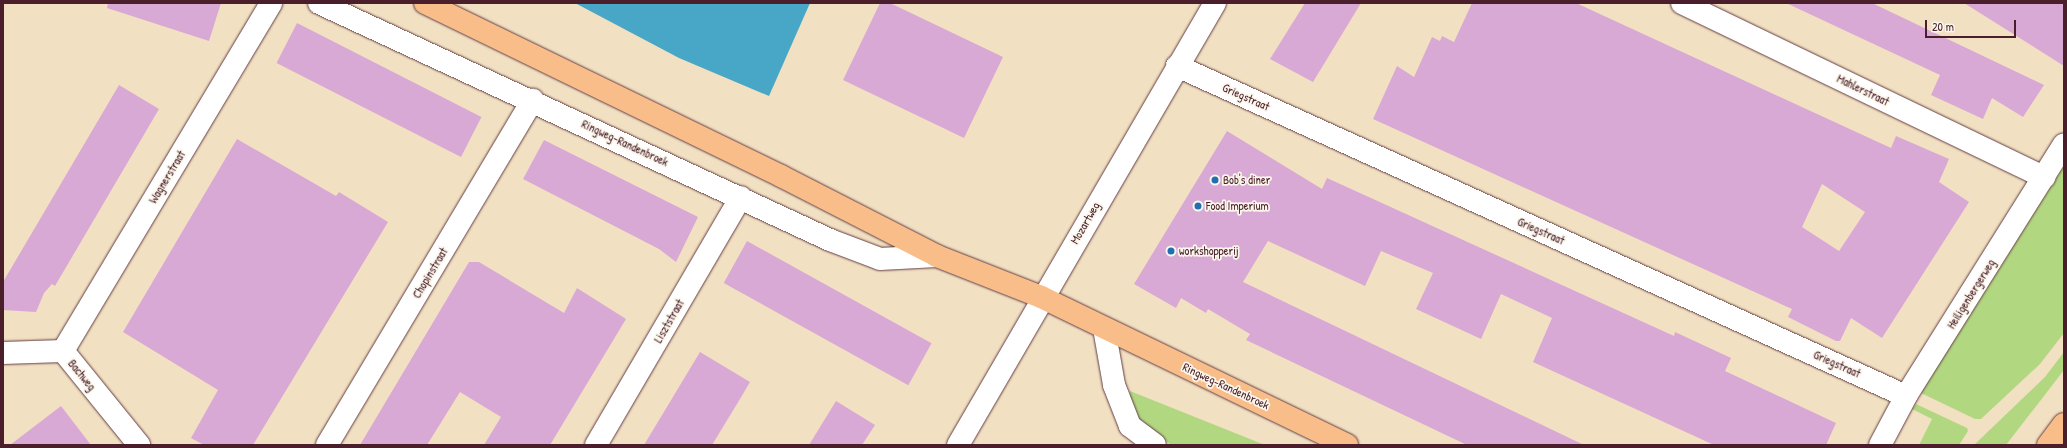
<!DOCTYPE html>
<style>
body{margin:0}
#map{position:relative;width:2067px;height:448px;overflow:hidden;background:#f2e0c2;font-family:"Patrick Hand",sans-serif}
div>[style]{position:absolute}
.green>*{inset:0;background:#b2d781}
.water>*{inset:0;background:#48a6c7}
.building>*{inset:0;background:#d9a9d5;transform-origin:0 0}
.roads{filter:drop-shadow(0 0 1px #633c42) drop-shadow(0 0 1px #633c42)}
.minor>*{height:22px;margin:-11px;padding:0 11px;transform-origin:11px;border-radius:11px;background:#fff}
.major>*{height:22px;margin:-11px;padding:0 11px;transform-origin:11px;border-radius:11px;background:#f8bd88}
.dots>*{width:11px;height:11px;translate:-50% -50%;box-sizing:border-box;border:2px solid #fbf7ec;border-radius:50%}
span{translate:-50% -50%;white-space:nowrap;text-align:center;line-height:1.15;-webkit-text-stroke:3.5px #fbf7ec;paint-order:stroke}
.street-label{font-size:12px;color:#4a1f2b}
.poi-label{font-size:12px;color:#4a1f2b}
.left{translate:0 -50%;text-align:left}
.frame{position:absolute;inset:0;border:4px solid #4a1f2b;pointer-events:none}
.scale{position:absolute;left:1925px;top:20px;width:91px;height:18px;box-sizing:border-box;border:2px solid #4a1f2b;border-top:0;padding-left:5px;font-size:12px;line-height:14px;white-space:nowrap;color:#4a1f2b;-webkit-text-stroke:3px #fbf7ec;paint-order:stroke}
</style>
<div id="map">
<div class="green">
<div style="clip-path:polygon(2064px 166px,2064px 333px,2040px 364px,1981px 419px,1975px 419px,1921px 393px)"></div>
<div style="clip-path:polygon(2064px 352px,2064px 370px,2006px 445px,1974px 445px,2045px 377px)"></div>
<div style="clip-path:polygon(1130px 391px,1265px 445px,1171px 445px,1130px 412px)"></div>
<div style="clip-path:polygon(1916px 404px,1967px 428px,1968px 431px,1959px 445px,1919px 445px,1932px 419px,1912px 409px)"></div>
</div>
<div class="water">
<div style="clip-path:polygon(575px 3px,810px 3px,769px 96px,679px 58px)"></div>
</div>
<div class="building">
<div style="clip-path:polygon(108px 3px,221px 3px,209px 41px,107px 8px)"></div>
<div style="clip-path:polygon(880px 3px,890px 3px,1003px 57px,964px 138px,843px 80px)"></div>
<div style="clip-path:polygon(1305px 3px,1361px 3px,1313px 82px,1270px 59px)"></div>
<div style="clip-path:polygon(evenodd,1472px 3px,1576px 3px,1891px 148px,1896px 136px,1949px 159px,1939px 182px,1969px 202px,1882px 338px,1851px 318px,1840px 341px,1836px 341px,1788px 317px,1792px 309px,1373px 119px,1397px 66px,1414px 77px,1432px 37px,1440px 41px,1442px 36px,1454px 42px,1472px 3px,1822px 184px,1865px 212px,1839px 251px,1802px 227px,1822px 184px)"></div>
<div style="clip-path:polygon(1786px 3px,1872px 3px,2044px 85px,2023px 117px,1992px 98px,1983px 119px,1931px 95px,1940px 75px)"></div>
<div style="clip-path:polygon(1964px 3px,2064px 3px,2064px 66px)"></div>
<div style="left:297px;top:23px;width:207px;height:45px;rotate:27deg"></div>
<div style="clip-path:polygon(119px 85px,159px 109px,55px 286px,52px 284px,44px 293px,36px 312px,3px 310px,3px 282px)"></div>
<div style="clip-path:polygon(1227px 131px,1322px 189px,1327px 178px,1674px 336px,1675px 332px,1731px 358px,1725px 371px,1836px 423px,1826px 445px,1714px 445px,1533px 362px,1552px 318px,1501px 294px,1481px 339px,1416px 309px,1433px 273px,1381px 251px,1365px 286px,1268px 241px,1243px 282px,1584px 445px,1467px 445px,1246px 340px,1250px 334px,1208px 309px,1206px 313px,1181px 298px,1176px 308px,1134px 284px)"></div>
<div style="clip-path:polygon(237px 139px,336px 196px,339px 192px,388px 222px,253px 445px,204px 445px,191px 438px,218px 390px,123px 332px)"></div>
<div style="clip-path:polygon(544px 140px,698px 217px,676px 262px,659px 249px,523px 179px)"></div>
<div style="left:747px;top:241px;width:211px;height:48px;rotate:29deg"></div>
<div style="clip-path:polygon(469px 262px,479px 262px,564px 313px,577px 288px,626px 319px,550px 445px,484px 445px,501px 417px,460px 392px,427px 445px,360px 445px)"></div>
<div style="clip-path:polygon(700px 352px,750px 382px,740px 399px,712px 445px,644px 445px)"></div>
<div style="clip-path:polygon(836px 401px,875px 425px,862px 445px,809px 445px)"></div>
<div style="clip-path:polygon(61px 406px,91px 445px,10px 445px)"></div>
</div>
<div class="roads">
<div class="minor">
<div style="left:319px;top:3px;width:563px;rotate:24.88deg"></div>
<div style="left:830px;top:240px;width:53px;rotate:20.8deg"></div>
<div style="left:880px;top:259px;width:57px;rotate:-3deg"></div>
<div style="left:1682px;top:3px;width:402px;rotate:25.7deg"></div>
<div style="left:1177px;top:66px;width:800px;rotate:24.36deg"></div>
<div style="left:1104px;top:328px;width:58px;rotate:80deg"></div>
<div style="left:1114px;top:385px;width:44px;rotate:68.7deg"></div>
<div style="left:1130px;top:426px;width:31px;rotate:37deg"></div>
<div style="left:63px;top:351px;width:405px;rotate:-59.1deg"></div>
<div style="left:3px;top:353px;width:60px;rotate:-1.9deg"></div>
<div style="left:63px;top:351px;width:121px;rotate:51deg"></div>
<div style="left:327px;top:445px;width:402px;rotate:-59.2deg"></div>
<div style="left:596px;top:445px;width:287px;rotate:-59.7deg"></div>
<div style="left:958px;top:445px;width:511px;rotate:-59.82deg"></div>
<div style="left:1880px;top:445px;width:55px;rotate:-62deg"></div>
<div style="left:1906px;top:396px;width:297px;rotate:-57.9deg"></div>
</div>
<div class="major">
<div style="left:425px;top:3px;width:396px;rotate:25.9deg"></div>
<div style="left:781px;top:176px;width:175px;rotate:27.1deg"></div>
<div style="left:937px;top:256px;width:112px;rotate:21.5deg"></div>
<div style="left:1041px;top:297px;width:340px;rotate:25.8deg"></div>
<div style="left:2048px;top:445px;width:26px;rotate:-53deg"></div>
</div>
</div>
<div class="dots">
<div style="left:1215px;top:180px;background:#1f6fb2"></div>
<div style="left:1198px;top:206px;background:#1f6fb2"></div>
<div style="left:1171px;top:251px;background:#1f6fb2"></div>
</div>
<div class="street-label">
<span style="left:1863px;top:90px;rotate:26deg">Mahlerstraat</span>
<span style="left:1246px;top:97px;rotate:24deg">Griegstraat</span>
<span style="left:625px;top:143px;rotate:25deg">Ringweg-Randenbroek</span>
<span style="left:167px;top:177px;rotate:-59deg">Wagnerstraat</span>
<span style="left:1085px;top:223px;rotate:-60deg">Mozartweg</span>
<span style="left:1541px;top:231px;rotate:24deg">Griegstraat</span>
<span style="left:430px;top:273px;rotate:-59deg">Chopinstraat</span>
<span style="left:1971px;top:294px;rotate:-58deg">Heiligenbergerweg</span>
<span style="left:669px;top:321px;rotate:-60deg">Lisztstraat</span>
<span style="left:1837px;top:364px;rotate:24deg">Griegstraat</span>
<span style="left:82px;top:375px;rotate:51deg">Bachweg</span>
<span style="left:1226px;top:386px;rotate:25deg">Ringweg-Randenbroek</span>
</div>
<div class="poi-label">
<span class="left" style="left:1223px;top:180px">Bob's diner</span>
<span class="left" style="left:1206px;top:206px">Food Imperium</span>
<span class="left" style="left:1179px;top:251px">workshopperij</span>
</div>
<div class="frame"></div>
<div class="scale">20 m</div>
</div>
